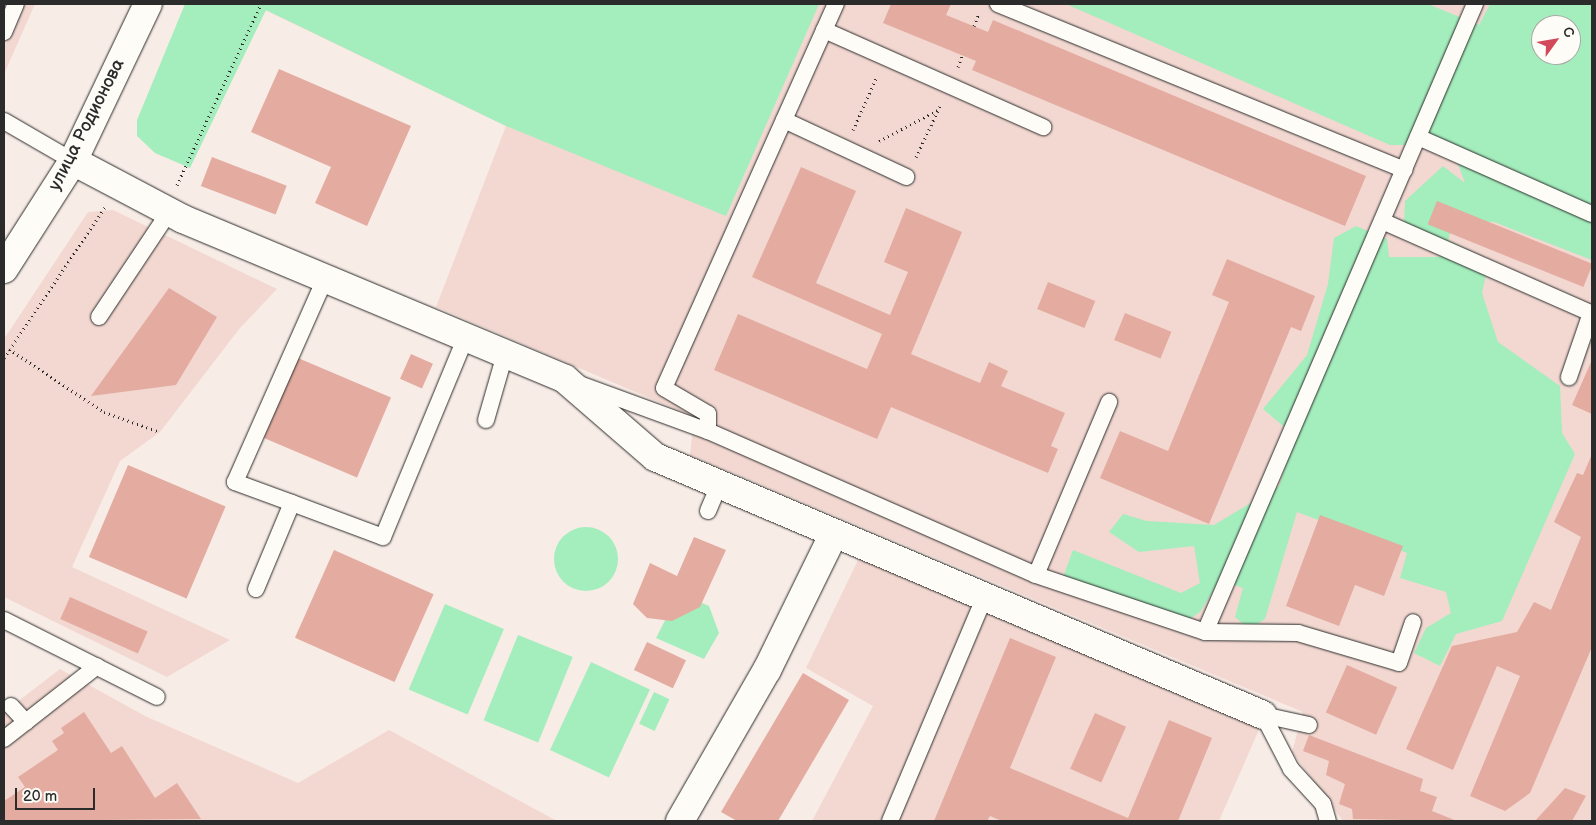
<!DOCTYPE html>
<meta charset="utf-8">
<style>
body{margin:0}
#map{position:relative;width:1596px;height:825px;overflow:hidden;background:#f8ece6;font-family:"Balsamiq Sans",sans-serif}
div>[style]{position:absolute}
.built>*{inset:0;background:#f2d8d1}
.green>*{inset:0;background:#a4edbc;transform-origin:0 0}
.round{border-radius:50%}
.building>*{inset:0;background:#e4aba0;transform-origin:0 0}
.path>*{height:3px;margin-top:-1.5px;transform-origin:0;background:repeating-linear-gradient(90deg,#2b2b2b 0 1px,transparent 0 5px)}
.roads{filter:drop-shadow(0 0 1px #2b2b2b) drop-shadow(0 0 1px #2b2b2b)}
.service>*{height:16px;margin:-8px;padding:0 8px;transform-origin:8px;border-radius:8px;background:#fdfcf7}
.minor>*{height:28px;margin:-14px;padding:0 14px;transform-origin:14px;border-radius:14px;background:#fdfcf7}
.primary>*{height:28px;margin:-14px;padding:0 14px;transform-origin:14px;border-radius:14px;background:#fdfcf7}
span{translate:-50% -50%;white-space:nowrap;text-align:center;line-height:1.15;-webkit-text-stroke:4px #fdfcf7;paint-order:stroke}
.street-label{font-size:18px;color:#2b2b2b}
.frame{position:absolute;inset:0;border:5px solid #2b2b2b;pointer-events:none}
.north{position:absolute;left:1531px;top:15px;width:50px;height:50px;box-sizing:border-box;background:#fdfcf7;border:1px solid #a9a8a5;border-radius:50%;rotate:58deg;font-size:14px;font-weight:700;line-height:20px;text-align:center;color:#2b2b2b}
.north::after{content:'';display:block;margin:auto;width:18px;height:22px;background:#d1495b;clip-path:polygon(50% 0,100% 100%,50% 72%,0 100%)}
.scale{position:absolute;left:15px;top:788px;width:80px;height:22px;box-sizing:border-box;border:2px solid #2b2b2b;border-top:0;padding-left:6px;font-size:15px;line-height:18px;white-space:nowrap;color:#2b2b2b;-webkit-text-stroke:4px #fdfcf7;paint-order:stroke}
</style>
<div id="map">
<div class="built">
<div style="clip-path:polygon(4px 4px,35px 4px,4px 74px)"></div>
<div style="clip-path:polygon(evenodd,268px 4px,1592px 4px,1592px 821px,1343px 821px,1292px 752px,1303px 712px,690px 455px,694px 417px,436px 307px,506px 126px,265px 10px,268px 4px,1541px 25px,1571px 25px,1571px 55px,1541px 55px,1541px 25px)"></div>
<div style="clip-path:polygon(113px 210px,277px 289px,240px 328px,160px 432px,120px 461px,72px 567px,230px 640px,167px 677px,4px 597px,4px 339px,88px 212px)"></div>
<div style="clip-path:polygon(859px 558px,1261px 725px,1219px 821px,812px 821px,873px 706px,806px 668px)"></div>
<div style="clip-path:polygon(60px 669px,147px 717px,298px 783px,389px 730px,557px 821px,4px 821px,4px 712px)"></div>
</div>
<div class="green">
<div style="clip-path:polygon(185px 4px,819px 4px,726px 216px,506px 126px,266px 10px,190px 168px,155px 153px,137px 136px,137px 120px)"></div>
<div style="clip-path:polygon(evenodd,1066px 4px,1428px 4px,1479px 25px,1490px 4px,1592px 4px,1592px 260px,1494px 222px,1454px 221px,1448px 240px,1489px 261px,1482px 293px,1498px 342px,1560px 386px,1562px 433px,1575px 454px,1502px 621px,1456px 634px,1440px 666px,1414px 653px,1426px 628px,1451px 613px,1446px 592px,1400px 578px,1407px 553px,1297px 512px,1265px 619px,1249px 629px,1235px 617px,1243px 588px,1220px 580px,1200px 612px,1182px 624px,1063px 577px,1073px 550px,1181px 593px,1200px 583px,1194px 546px,1139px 552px,1109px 532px,1123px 514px,1147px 521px,1214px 525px,1279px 486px,1295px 436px,1263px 409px,1307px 355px,1328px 284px,1334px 238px,1356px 226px,1387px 239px,1389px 257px,1439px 257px,1438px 239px,1404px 225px,1405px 201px,1443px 166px,1465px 183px,1451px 145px,1390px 145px,1066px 4px,1541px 25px,1571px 25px,1571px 55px,1541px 55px,1541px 25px)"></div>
<div class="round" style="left:554px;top:527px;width:64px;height:64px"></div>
<div style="clip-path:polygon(679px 593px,709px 606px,719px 633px,704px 659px,656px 638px)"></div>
<div style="left:445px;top:604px;width:64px;height:93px;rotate:23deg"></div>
<div style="left:518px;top:635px;width:59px;height:92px;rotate:22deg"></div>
<div style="left:591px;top:662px;width:65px;height:97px;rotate:25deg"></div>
<div style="left:654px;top:692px;width:17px;height:35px;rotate:25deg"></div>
</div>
<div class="building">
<div style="clip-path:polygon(891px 4px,951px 4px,946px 15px,988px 32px,993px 20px,1366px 176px,1345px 226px,972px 70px,976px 61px,883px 23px)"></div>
<div style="clip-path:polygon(279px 69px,411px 126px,367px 226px,315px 203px,331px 167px,251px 132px)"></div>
<div style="left:212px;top:157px;width:80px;height:31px;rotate:21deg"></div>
<div style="clip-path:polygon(801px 167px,856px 191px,816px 283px,890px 315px,908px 272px,884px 262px,906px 208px,962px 232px,911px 354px,980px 383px,989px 362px,1008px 371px,1001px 386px,1065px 413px,1051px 446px,1058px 449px,1048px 473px,891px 407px,877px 439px,714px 370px,738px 314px,867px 369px,882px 334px,752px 277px)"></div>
<div style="left:1437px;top:201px;width:168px;height:25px;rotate:22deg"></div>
<div style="clip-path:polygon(1227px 259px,1315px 296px,1301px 331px,1291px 327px,1209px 524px,1100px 478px,1120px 431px,1168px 451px,1229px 302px,1212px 295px)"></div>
<div style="left:1048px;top:282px;width:51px;height:29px;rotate:22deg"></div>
<div style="clip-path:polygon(169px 288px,217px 317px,176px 385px,91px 396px)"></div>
<div style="left:1125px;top:313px;width:50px;height:29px;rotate:22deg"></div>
<div style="left:411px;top:354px;width:24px;height:27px;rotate:24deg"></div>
<div style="left:298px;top:358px;width:101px;height:87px;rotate:23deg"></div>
<div style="clip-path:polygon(1592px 360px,1592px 414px,1572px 405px)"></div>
<div style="clip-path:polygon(1592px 454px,1592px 647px,1530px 793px,1505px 811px,1470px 796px,1520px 676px,1497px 666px,1453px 770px,1406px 749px,1452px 646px,1517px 632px,1534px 602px,1551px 610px,1581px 537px,1554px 522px,1577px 473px,1583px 475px)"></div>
<div style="left:128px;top:465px;width:106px;height:100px;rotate:23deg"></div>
<div style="clip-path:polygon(1320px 515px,1403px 546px,1384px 596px,1355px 585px,1339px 626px,1286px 606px)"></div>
<div style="clip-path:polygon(694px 537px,726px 550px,700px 607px,672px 621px,647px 618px,633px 604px,650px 563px,677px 576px)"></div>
<div style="left:334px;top:550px;width:109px;height:96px;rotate:24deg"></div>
<div style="left:70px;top:597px;width:85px;height:24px;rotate:24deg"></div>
<div style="clip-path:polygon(1010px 638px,1056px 657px,1010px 768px,1128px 818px,1169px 720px,1212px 738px,1178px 821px,1002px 821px,990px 816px,987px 821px,934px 821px)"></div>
<div style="left:647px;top:642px;width:43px;height:31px;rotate:25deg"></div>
<div style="left:1347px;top:665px;width:55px;height:52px;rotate:24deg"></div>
<div style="clip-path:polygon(803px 673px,849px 700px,778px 821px,737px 821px,721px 812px)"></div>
<div style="clip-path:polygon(84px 712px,111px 753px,122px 746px,155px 798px,177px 783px,201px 819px,4px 821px,4px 801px,25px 787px,18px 777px,58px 750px,52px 741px,64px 733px,61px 728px)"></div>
<div style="left:1095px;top:713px;width:34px;height:61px;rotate:24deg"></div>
<div style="clip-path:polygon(1309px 735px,1423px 779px,1420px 791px,1437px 797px,1432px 811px,1457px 821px,1353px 819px,1352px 809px,1339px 804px,1345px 784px,1326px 775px,1329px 761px,1303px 751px)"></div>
<div style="clip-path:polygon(1565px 788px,1586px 796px,1572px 821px,1535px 821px)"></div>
</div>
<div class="path">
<div style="left:974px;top:26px;width:14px;rotate:-69deg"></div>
<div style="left:958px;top:67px;width:12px;rotate:-70deg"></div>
<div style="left:853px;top:130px;width:59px;rotate:-66deg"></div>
<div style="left:879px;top:141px;width:67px;rotate:-27.7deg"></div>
<div style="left:916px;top:157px;width:59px;rotate:-64.7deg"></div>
<div style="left:177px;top:185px;width:200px;rotate:-65.1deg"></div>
<div style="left:9px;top:349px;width:114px;rotate:33.6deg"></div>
<div style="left:104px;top:412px;width:59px;rotate:19.7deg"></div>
<div style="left:4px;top:358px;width:182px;rotate:-56.2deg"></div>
</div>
<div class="roads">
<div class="service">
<div style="left:998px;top:4px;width:439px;rotate:22.2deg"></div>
<div style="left:824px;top:30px;width:240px;rotate:23.9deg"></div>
<div style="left:4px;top:32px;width:30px;rotate:-67deg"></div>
<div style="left:784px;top:120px;width:135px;rotate:25deg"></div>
<div style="left:4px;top:121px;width:80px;rotate:30.1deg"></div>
<div style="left:1418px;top:137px;width:190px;rotate:23.9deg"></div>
<div style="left:1382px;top:221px;width:228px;rotate:23.8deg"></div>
<div style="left:1591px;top:313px;width:68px;rotate:109deg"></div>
<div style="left:99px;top:317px;width:126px;rotate:-56.3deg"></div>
<div style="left:582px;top:385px;width:134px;rotate:20.1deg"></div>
<div style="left:708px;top:431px;width:358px;rotate:23.7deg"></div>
<div style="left:1036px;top:575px;width:188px;rotate:-67.1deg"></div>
<div style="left:486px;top:420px;width:69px;rotate:-73.9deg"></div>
<div style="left:708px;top:431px;width:17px;rotate:-90deg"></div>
<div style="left:708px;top:414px;width:51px;rotate:-149.4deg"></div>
<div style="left:664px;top:388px;width:421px;rotate:-65.9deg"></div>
<div style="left:292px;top:503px;width:61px;rotate:-159.8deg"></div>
<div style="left:235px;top:482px;width:222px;rotate:-66.1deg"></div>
<div style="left:708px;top:511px;width:28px;rotate:-67deg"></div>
<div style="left:1036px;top:575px;width:178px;rotate:18.6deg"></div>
<div style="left:1205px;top:632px;width:684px;rotate:-66.74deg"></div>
<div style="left:256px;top:589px;width:93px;rotate:-67.3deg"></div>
<div style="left:292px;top:503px;width:97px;rotate:20.5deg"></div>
<div style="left:383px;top:537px;width:217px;rotate:-67.5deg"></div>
<div style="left:4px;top:620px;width:171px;rotate:26.7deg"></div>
<div style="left:1205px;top:632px;width:93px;rotate:0.6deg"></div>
<div style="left:1298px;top:633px;width:105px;rotate:16.5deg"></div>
<div style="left:1399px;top:663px;width:43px;rotate:-71.1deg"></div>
<div style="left:11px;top:706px;width:22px;rotate:47deg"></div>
<div style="left:1263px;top:715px;width:61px;rotate:62.6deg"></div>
<div style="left:1291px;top:769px;width:47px;rotate:47.6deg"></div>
<div style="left:1323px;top:804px;width:18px;rotate:74deg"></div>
<div style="left:1263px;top:715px;width:47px;rotate:12.3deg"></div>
<div style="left:4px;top:739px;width:118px;rotate:-38.1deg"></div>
<div style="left:890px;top:821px;width:242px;rotate:-67.1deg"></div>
</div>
<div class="minor">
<div style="left:73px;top:161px;width:124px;rotate:27.8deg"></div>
<div style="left:183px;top:219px;width:414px;rotate:22.7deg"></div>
<div style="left:565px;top:379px;width:119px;rotate:40.9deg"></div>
<div style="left:655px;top:457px;width:660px;rotate:22.99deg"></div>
<div style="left:680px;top:821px;width:174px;rotate:-60.1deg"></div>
<div style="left:767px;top:670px;width:150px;rotate:-63.9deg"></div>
</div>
<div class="primary">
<div style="left:4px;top:269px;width:128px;rotate:-57.4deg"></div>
<div style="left:73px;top:161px;width:174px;rotate:-64.5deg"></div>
</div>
</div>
<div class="street-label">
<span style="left:87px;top:125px;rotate:-63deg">улица Родионова</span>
</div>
<div class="frame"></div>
<div class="north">С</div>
<div class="scale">20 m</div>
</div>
